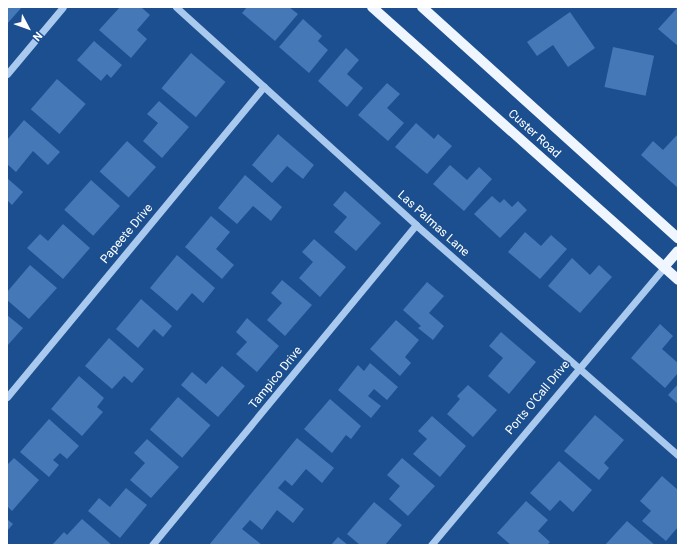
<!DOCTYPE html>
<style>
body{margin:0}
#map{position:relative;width:685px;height:552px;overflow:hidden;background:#1b4f8f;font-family:Roboto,sans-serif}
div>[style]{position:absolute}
.building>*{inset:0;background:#4478b7;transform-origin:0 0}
.minor>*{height:7px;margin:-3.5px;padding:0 3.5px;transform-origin:3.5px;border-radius:3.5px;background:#a9c9ee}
.major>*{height:10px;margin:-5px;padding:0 5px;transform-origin:5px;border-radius:5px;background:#f0f6ff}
span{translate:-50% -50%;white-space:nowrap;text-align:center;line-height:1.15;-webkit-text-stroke:3px #1b4f8f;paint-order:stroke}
.street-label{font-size:12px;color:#fff}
.frame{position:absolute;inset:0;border:8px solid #fff;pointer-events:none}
.north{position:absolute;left:8px;top:8px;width:40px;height:40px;-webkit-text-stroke:3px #1b4f8f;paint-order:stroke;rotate:131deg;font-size:11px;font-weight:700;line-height:16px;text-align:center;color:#fff}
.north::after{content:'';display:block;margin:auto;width:14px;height:18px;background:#fff;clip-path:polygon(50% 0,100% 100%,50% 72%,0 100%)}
</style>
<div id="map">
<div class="building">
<div style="clip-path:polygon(7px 7px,22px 7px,7px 24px)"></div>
<div style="clip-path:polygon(120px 7px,141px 7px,150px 15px,137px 30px,147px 39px,131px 58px,99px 30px)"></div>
<div style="clip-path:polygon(247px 7px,289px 7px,298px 14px,275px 41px,242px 13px)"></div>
<div style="clip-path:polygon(678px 7px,678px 46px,658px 29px)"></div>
<div style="clip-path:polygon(570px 12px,595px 48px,568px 67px,553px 45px,537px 56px,527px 42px)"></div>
<div style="clip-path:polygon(303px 19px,322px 36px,318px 41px,328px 50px,309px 73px,279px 47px)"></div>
<div style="clip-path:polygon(94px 41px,122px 65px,111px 78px,107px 74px,101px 81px,77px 60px)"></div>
<div style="left:613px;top:47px;width:42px;height:41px;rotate:12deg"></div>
<div style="clip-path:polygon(346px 48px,359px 60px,347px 74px,363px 88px,347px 107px,318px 81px)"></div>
<div style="left:191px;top:53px;width:45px;height:46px;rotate:40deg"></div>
<div style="left:57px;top:79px;width:38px;height:40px;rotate:41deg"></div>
<div style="clip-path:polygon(387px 83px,400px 94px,387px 108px,404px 123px,388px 141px,358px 115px)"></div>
<div style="clip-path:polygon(159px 101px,189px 127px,162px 158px,143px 141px,158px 123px,147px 114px)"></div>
<div style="clip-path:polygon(24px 120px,60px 152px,48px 165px,33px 151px,16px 172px,7px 164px,7px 140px)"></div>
<div style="clip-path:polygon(416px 123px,434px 139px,438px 134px,452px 146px,427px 174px,395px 147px)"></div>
<div style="clip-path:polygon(278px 134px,314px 165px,303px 179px,287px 166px,272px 183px,252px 165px)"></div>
<div style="clip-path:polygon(677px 135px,678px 136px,678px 188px,641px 155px,653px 141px,663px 150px)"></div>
<div style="left:127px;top:141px;width:39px;height:41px;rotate:42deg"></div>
<div style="clip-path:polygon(450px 165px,467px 180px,479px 167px,492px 179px,464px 211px,433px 184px)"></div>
<div style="clip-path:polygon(245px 175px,282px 207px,271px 221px,253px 206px,237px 224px,218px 208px)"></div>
<div style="clip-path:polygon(7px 178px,23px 192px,12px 205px,7px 200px)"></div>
<div style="left:91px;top:180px;width:39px;height:40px;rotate:42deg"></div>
<div style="clip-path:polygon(345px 191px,381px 223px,356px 251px,334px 232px,347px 217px,333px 205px)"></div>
<div style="clip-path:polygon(492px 196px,500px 203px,504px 199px,512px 207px,518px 201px,527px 210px,500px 238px,474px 214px)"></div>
<div style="clip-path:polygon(211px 216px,230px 232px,216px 249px,234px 265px,222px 279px,185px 247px)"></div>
<div style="clip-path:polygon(63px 224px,90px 248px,63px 279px,27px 248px,40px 234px,48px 241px)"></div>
<div style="clip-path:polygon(525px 232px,541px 246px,551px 235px,567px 249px,540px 279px,508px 252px)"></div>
<div style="clip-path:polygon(314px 239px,346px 267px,320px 297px,299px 278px,313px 262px,302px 252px)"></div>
<div style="clip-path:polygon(177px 255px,215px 288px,203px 303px,192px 293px,177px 311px,150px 288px)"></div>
<div style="clip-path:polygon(572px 258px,590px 275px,599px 265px,612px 277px,580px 313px,548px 286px)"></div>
<div style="clip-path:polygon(30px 265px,57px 288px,29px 319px,7px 300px,7px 292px)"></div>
<div style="clip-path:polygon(282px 280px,312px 305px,285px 336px,267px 320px,282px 303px,271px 293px)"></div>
<div style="clip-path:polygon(427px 282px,444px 296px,429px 313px,444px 326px,433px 340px,418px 328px,421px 326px,403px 310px)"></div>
<div style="clip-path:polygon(141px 299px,172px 326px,163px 337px,154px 329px,138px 348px,116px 329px)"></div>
<div style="clip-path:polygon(7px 315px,23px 328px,7px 346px)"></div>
<div style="clip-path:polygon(247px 318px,279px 346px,257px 372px,236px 354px,247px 342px,236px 332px)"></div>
<div style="clip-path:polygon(396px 320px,419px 340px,405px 357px,411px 363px,400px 376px,370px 349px)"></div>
<div style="clip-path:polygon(660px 324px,673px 336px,662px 349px,678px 363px,678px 373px,665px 388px,631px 358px)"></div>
<div style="clip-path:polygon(501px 332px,536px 362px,509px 394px,488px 376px,503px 358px,489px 346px)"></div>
<div style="clip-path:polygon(109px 338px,144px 369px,132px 383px,124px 376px,112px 389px,85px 366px)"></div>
<div style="clip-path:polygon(370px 363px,398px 387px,387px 400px,374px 389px,368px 396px,381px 406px,371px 418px,338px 390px,358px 365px,364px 371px)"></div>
<div style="clip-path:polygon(222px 366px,245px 386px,218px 417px,181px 385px,192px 372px,206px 384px)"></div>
<div style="clip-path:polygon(79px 376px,104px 398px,97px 407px,103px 412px,82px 436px,51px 409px)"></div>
<div style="clip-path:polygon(678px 384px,678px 404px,668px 395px)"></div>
<div style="clip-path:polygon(468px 385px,497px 410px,473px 437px,447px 414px,460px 399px,457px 396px)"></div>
<div style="left:178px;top:397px;width:43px;height:43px;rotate:41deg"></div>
<div style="clip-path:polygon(330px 399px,361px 426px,351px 439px,346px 435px,332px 453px,304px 429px)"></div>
<div style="clip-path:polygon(595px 415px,624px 440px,604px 463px,609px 468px,599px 480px,564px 451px)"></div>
<div style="clip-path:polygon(432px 416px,466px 446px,440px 477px,413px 454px,427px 439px,418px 431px)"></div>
<div style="clip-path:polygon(49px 419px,79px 446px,67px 459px,60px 453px,53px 460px,59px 465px,49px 477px,20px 452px)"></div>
<div style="clip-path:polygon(297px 438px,334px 468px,322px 483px,306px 469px,292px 486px,285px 480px,278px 488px,304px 509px,293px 523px,277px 510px,262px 530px,250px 520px,242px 529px,262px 545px,209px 545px)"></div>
<div style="clip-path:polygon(147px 439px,179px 467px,151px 498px,130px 480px,145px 463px,134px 453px)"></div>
<div style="clip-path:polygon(14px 458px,39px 480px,12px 511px,7px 506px,7px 465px)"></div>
<div style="clip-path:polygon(402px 458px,435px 486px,408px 516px,389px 499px,400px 486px,387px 475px)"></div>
<div style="clip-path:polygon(559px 461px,592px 490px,573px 512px,560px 500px,550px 511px,530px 493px)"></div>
<div style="clip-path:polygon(662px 476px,678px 490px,678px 527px,666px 541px,642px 521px,651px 511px,640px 501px)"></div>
<div style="clip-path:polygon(126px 488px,147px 505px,120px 538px,88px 511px,99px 498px,110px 507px)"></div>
<div style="clip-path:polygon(526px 501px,548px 520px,538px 531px,550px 542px,547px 545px,511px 545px,497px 533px)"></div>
<div style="clip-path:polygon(374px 502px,402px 525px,385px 545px,360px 545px,347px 534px)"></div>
<div style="clip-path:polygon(7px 519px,13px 524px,7px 531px)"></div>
<div style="clip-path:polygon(82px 519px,112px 545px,52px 545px,64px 532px,67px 535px)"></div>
<div style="clip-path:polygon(627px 521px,655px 545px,605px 545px)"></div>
<div style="clip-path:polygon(338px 537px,348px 545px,331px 545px)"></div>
</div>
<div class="minor">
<div style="left:176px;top:7px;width:324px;rotate:42.2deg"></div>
<div style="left:416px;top:225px;width:349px;rotate:41.3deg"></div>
<div style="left:7px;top:74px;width:87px;rotate:-50.1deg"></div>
<div style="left:7px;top:397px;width:403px;rotate:-50.4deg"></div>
<div style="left:152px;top:545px;width:415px;rotate:-50.5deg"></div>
<div style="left:431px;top:545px;width:363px;rotate:-50deg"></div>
</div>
<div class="major">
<div style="left:372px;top:7px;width:410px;rotate:41.7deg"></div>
<div style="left:422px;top:7px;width:345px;rotate:42.1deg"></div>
<div style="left:664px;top:267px;width:21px;rotate:-49deg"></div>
</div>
<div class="street-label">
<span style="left:534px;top:134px;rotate:42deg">Custer Road</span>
<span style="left:433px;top:224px;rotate:42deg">Las Palmas Lane</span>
<span style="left:127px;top:234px;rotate:-50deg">Papeete Drive</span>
<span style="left:276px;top:378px;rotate:-51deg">Tampico Drive</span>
<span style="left:538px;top:398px;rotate:-50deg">Ports O'Call Drive</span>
</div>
<div class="frame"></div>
<div class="north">N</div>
</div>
